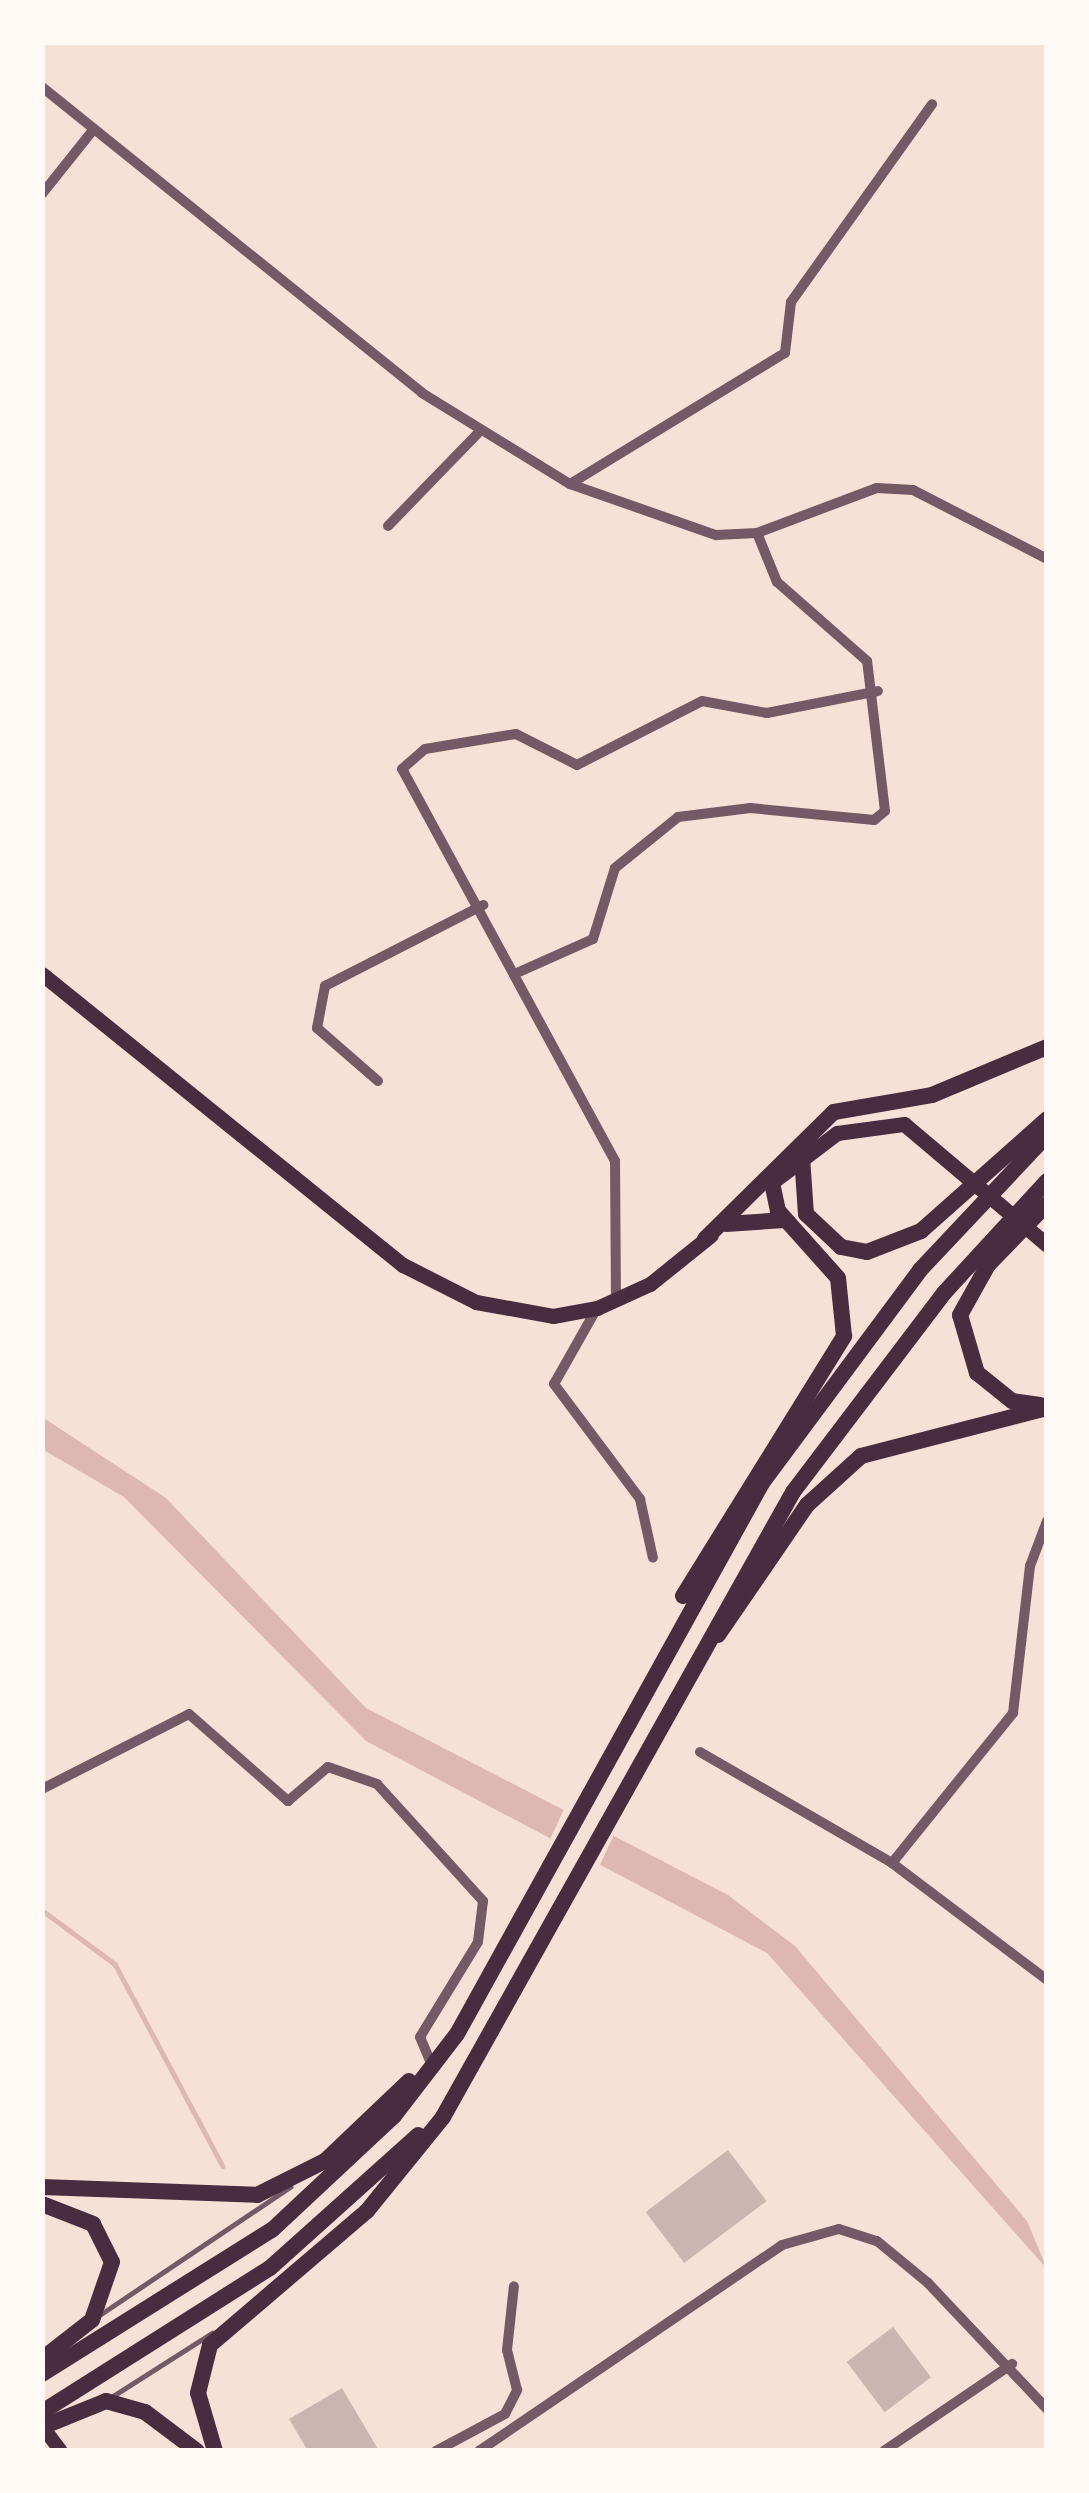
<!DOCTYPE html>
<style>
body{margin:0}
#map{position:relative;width:1089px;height:2493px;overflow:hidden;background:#f7e1d7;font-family:"Alegreya Sans",sans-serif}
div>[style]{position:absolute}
.water>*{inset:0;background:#dcb8b0}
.pier>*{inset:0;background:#f7e1d7;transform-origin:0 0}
.stream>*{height:4.5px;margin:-2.25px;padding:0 2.25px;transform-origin:2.25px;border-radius:2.25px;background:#dcb8b0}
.building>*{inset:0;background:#ccb4b1;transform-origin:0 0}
.service>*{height:4.5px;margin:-2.25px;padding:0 2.25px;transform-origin:2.25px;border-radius:2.25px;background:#755966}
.minor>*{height:10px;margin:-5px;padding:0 5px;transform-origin:5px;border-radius:5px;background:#755966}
.secondary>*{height:14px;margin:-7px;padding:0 7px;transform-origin:7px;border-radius:7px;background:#4a2c40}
.primary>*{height:15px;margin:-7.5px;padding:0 7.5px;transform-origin:7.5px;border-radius:7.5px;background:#4a2c40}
.trunk>*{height:16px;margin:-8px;padding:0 8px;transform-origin:8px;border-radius:8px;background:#4a2c40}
span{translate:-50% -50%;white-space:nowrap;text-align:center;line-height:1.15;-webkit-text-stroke:10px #fffaf5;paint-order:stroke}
.frame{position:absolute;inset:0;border:45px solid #fffaf5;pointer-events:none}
</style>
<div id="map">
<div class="water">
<div style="clip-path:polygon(42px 1417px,166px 1498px,366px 1708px,728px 1895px,795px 1946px,1027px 2221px,1047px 2269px,767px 1953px,366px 1741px,124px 1497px,42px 1449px)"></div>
</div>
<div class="pier">
<div style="left:566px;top:1805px;width:56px;height:40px;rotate:25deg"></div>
</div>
<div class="stream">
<div style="left:42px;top:1910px;width:91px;rotate:36.5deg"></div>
<div style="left:115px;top:1964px;width:229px;rotate:61.9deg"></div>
</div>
<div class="building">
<div style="left:728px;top:2150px;width:64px;height:103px;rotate:53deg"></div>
<div style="left:893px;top:2327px;width:63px;height:58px;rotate:53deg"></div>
<div style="clip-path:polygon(342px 2388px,379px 2451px,308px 2451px,289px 2419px)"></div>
</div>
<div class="service">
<div style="left:101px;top:2314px;width:228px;rotate:-33.9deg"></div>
<div style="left:110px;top:2398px;width:121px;rotate:-32.5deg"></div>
</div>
<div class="minor">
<div style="left:42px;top:87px;width:488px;rotate:38.8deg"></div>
<div style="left:422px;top:393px;width:174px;rotate:31.6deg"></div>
<div style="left:570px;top:484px;width:155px;rotate:19.3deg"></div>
<div style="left:716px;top:535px;width:41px;rotate:-2.8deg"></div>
<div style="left:757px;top:533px;width:128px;rotate:-20.6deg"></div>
<div style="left:877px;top:488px;width:36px;rotate:3deg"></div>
<div style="left:913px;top:490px;width:151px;rotate:27.2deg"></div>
<div style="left:42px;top:194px;width:82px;rotate:-51.4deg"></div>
<div style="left:570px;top:484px;width:252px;rotate:-31.4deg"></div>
<div style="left:785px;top:353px;width:51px;rotate:-83.3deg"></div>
<div style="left:791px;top:302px;width:243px;rotate:-54.5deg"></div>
<div style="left:388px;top:526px;width:129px;rotate:-45.9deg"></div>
<div style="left:519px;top:972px;width:81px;rotate:-24deg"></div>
<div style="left:593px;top:939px;width:74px;rotate:-72.8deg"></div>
<div style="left:615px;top:868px;width:81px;rotate:-39deg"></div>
<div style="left:678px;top:817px;width:73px;rotate:-7.1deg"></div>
<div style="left:750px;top:808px;width:125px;rotate:5.5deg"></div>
<div style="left:874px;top:820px;width:14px;rotate:-39deg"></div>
<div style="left:885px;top:811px;width:151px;rotate:-96.8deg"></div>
<div style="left:867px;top:661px;width:120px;rotate:-138.7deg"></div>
<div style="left:777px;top:582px;width:53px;rotate:-112.2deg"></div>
<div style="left:378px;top:1081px;width:81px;rotate:-139deg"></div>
<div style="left:317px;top:1028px;width:43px;rotate:-79.2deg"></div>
<div style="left:325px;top:986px;width:178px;rotate:-27.1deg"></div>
<div style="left:616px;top:1302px;width:141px;rotate:-90.4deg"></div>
<div style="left:615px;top:1161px;width:446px;rotate:-118.5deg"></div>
<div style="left:402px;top:769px;width:30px;rotate:-41deg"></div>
<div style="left:425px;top:749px;width:92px;rotate:-9.4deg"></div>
<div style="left:516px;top:734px;width:68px;rotate:26.9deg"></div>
<div style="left:577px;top:765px;width:140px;rotate:-27.1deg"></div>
<div style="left:702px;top:701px;width:66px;rotate:10.5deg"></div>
<div style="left:767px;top:713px;width:113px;rotate:-11.2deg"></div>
<div style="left:597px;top:1308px;width:87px;rotate:119.5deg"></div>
<div style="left:554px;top:1384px;width:144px;rotate:53.2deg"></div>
<div style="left:640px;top:1499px;width:60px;rotate:77.6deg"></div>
<div style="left:700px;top:1752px;width:222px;rotate:30deg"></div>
<div style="left:892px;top:1863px;width:194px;rotate:37deg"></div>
<div style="left:42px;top:1789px;width:165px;rotate:-27deg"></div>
<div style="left:189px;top:1714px;width:132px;rotate:41.3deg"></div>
<div style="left:288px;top:1801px;width:52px;rotate:-40.4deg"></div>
<div style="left:328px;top:1767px;width:52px;rotate:19.1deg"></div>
<div style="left:377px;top:1784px;width:158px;rotate:47.8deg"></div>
<div style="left:483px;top:1901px;width:41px;rotate:97deg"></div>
<div style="left:478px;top:1942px;width:111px;rotate:121.4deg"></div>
<div style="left:420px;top:2037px;width:26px;rotate:67deg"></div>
<div style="left:892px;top:1863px;width:193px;rotate:-51.1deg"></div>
<div style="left:1013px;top:1713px;width:148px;rotate:-83.4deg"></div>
<div style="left:1030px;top:1566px;width:48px;rotate:-69.3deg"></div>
<div style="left:436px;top:2451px;width:78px;rotate:-28.2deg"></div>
<div style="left:505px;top:2414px;width:27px;rotate:-63deg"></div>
<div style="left:517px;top:2390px;width:41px;rotate:-104deg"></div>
<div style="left:507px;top:2350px;width:64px;rotate:-83.8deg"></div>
<div style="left:479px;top:2451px;width:366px;rotate:-34.2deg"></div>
<div style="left:782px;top:2245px;width:59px;rotate:-15.7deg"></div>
<div style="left:839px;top:2229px;width:40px;rotate:18deg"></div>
<div style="left:877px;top:2241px;width:66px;rotate:39.5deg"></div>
<div style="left:928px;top:2283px;width:173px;rotate:46.6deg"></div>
<div style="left:884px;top:2451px;width:155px;rotate:-34.2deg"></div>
</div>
<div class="secondary">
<div style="left:42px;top:2426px;width:31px;rotate:53deg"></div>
</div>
<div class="primary">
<div style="left:42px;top:974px;width:464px;rotate:38.9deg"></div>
<div style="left:403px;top:1265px;width:82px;rotate:26.9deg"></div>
<div style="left:476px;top:1302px;width:78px;rotate:10.3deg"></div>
<div style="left:553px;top:1316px;width:45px;rotate:-10.3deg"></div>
<div style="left:597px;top:1308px;width:58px;rotate:-24.4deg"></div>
<div style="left:650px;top:1284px;width:78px;rotate:-38.8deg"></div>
<div style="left:775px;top:1180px;width:78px;rotate:-37.2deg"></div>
<div style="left:837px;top:1133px;width:68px;rotate:-7.7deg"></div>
<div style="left:904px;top:1124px;width:187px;rotate:40.2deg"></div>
</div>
<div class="trunk">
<div style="left:802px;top:1157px;width:57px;rotate:86deg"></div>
<div style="left:806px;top:1214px;width:48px;rotate:43.3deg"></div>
<div style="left:841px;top:1247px;width:26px;rotate:11deg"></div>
<div style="left:867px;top:1252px;width:58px;rotate:-21.3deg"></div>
<div style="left:921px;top:1231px;width:169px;rotate:-41.6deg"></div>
<div style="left:726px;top:1224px;width:59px;rotate:-3.9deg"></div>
<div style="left:705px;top:1239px;width:181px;rotate:-44.6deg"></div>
<div style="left:834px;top:1112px;width:99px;rotate:-9.8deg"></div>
<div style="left:932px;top:1095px;width:125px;rotate:-22.7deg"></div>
<div style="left:1040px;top:1405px;width:28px;rotate:-172deg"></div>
<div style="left:1012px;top:1401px;width:45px;rotate:-141.3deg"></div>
<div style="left:977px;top:1373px;width:60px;rotate:-106.3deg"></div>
<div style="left:960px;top:1315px;width:57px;rotate:-60.8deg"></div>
<div style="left:988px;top:1265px;width:85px;rotate:-46deg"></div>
<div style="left:683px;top:1596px;width:306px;rotate:-58.2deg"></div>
<div style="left:844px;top:1336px;width:58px;rotate:-95.9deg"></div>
<div style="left:838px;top:1278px;width:90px;rotate:-131.8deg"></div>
<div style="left:778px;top:1211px;width:29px;rotate:-102deg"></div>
<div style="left:718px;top:1635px;width:158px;rotate:-55.6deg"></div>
<div style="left:807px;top:1505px;width:73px;rotate:-42.2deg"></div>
<div style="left:861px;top:1456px;width:192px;rotate:-14.5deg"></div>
<div style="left:42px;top:2187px;width:215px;rotate:2.1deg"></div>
<div style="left:257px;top:2195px;width:76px;rotate:-26.6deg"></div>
<div style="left:325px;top:2161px;width:116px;rotate:-43.6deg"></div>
<div style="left:42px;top:2204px;width:55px;rotate:21.4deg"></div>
<div style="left:93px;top:2224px;width:42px;rotate:63.4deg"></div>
<div style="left:112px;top:2262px;width:61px;rotate:109deg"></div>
<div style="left:92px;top:2320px;width:63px;rotate:142deg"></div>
<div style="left:42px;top:2374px;width:271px;rotate:-32.1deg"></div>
<div style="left:272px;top:2230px;width:167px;rotate:-43.1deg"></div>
<div style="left:394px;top:2116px;width:103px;rotate:-52.5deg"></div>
<div style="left:457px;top:2034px;width:630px;rotate:-61.03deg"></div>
<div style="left:762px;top:1483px;width:265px;rotate:-53.4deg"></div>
<div style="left:920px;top:1270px;width:185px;rotate:-46.7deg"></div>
<div style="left:42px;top:2412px;width:270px;rotate:-32.3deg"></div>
<div style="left:270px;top:2268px;width:199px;rotate:-41.9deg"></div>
<div style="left:42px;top:2427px;width:69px;rotate:-22.1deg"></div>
<div style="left:106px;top:2401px;width:41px;rotate:15.8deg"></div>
<div style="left:145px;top:2412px;width:65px;rotate:36.9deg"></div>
<div style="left:215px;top:2451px;width:60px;rotate:-106.3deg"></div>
<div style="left:198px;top:2393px;width:49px;rotate:-76deg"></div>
<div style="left:210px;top:2345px;width:206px;rotate:-40.5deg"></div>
<div style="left:367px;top:2211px;width:121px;rotate:-51deg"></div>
<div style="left:443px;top:2117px;width:716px;rotate:-60.75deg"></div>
<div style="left:793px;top:1492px;width:250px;rotate:-52.8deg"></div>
<div style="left:944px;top:1293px;width:152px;rotate:-47.4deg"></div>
</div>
<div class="frame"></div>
</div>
